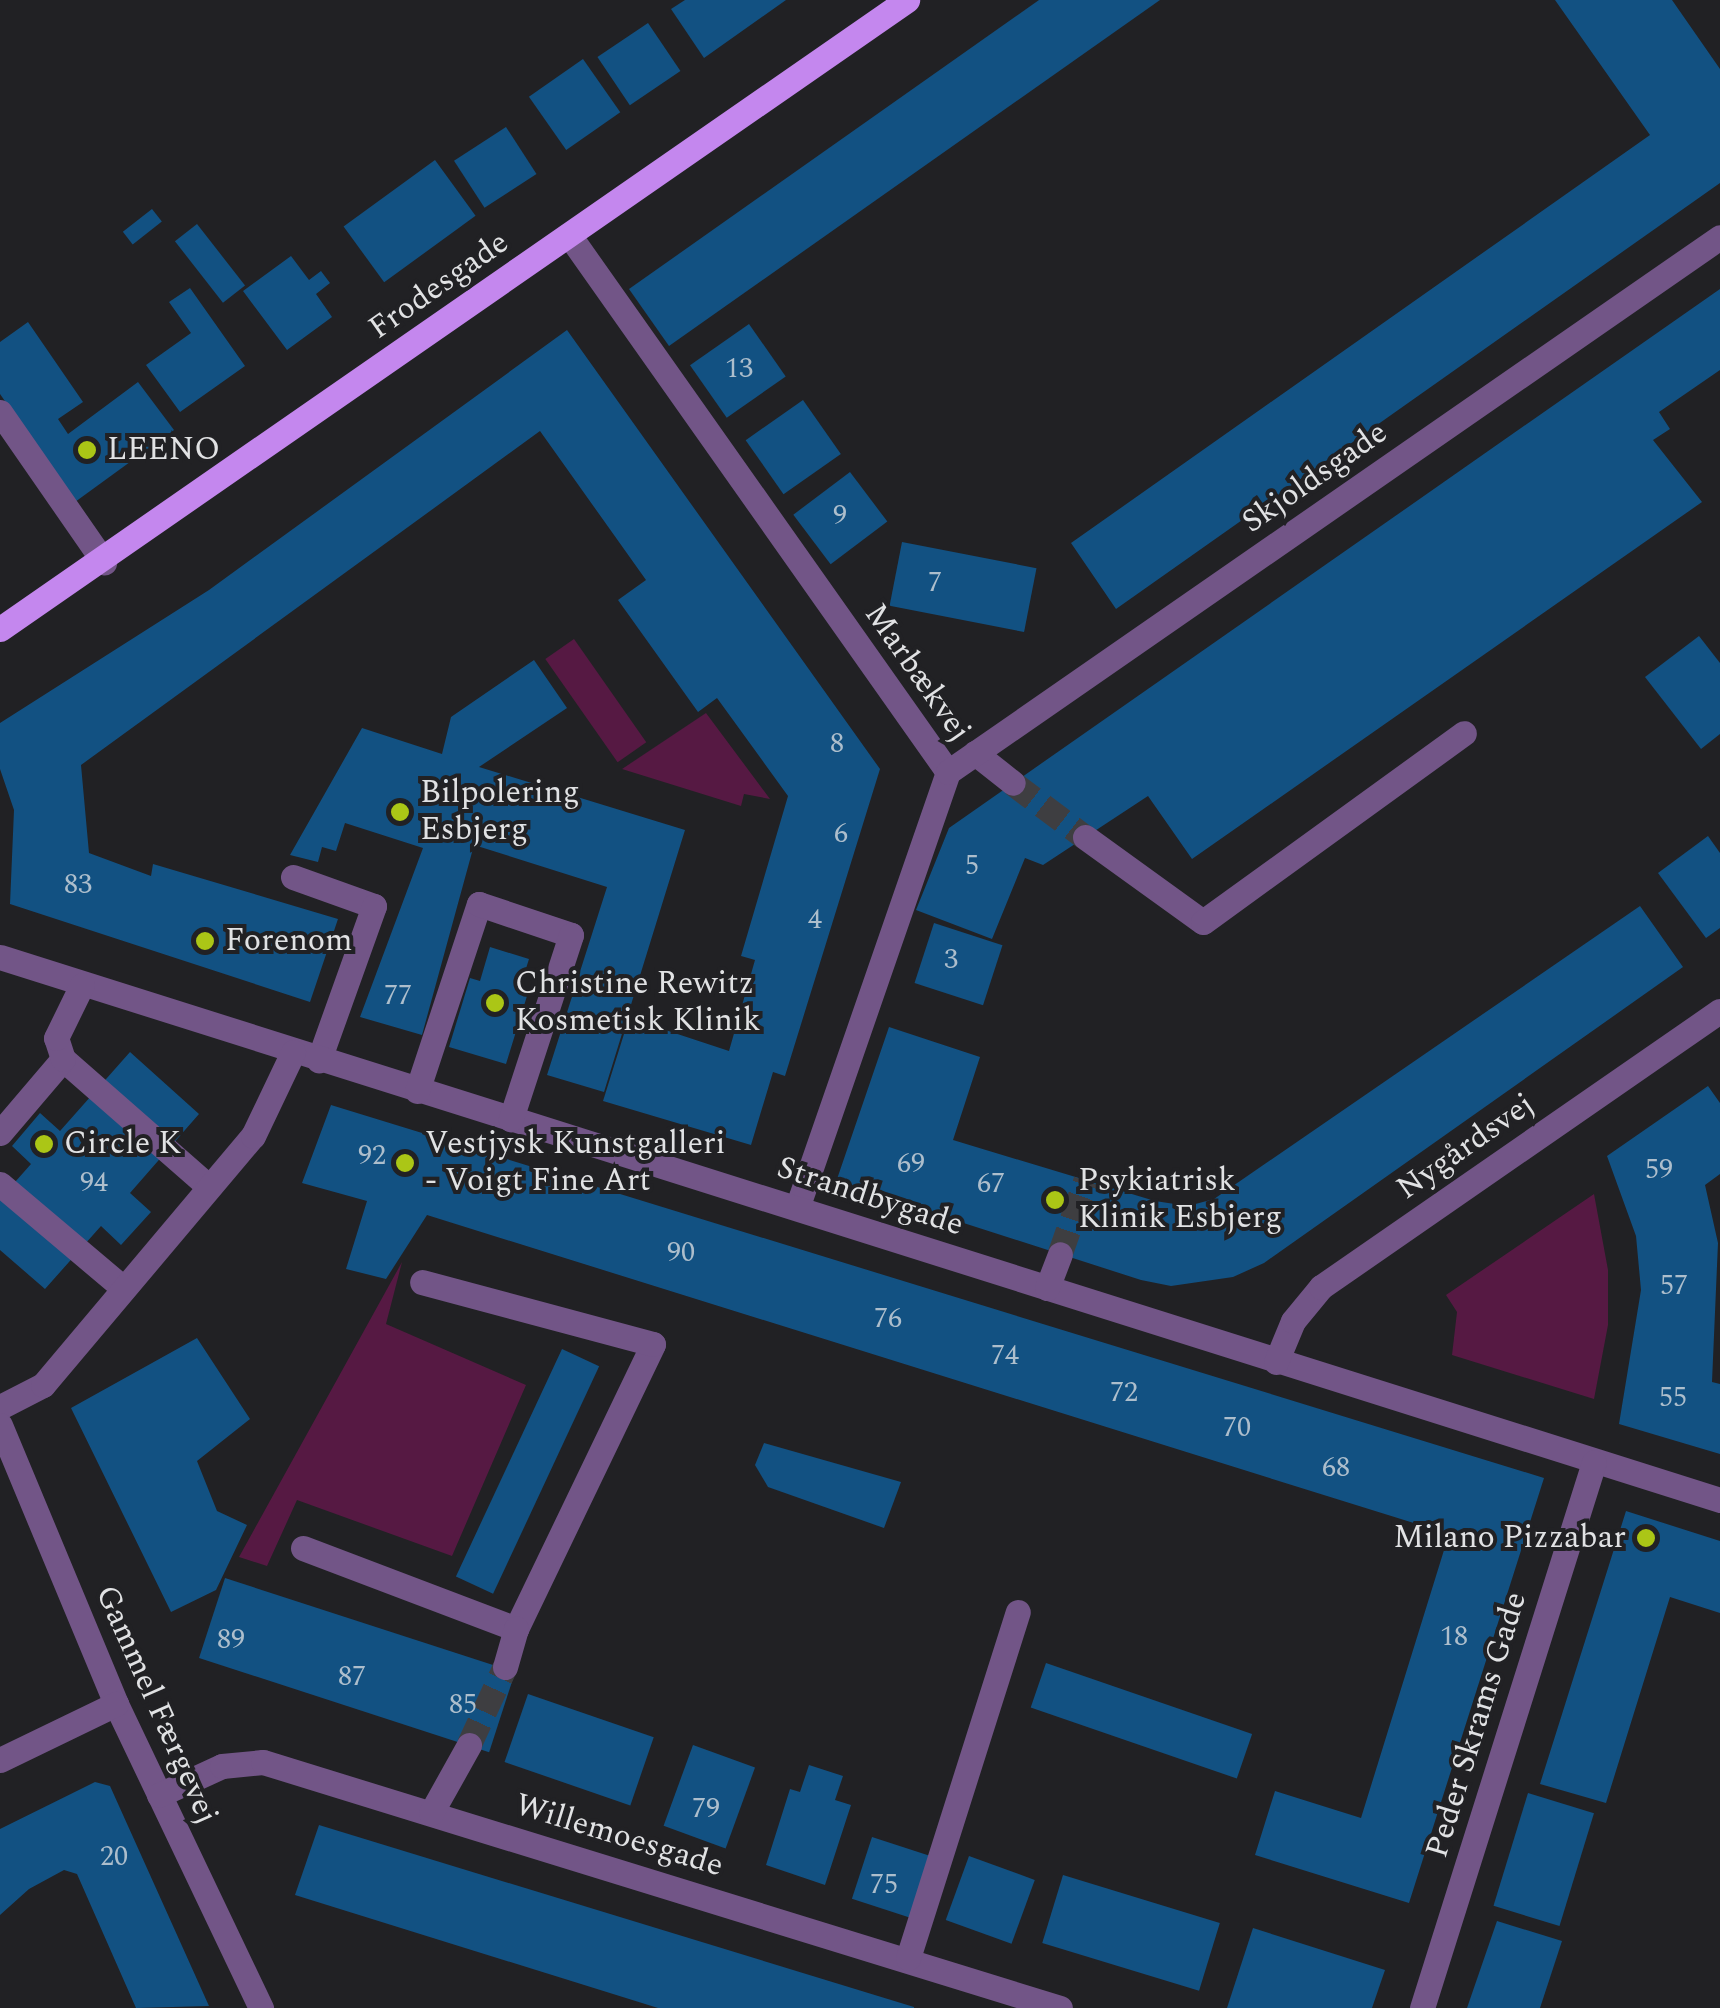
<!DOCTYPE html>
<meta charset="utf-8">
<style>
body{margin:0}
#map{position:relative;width:1720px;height:2008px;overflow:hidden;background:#212124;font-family:Spectral,serif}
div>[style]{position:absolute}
.green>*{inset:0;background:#561943;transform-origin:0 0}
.building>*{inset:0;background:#125182;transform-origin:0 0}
.minor-tunnel>*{height:25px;margin-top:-12.5px;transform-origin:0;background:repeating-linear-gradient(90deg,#3e3e41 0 25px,transparent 0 37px)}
.minor>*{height:25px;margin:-12.5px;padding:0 12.5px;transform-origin:12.5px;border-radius:12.5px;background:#725587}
.major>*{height:25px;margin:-12.5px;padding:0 12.5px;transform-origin:12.5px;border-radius:12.5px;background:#c487ee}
.dots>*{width:28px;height:28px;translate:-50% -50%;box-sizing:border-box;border:5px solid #212124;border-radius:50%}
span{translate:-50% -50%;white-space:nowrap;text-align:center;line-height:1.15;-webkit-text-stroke:8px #212124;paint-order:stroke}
.number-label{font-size:28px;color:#adbecc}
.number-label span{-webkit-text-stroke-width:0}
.street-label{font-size:32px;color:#e1e2e4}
.poi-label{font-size:32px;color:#e1e2e4}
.left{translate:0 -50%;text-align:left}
.right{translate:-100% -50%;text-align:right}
</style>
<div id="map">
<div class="green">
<div style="left:574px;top:639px;width:126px;height:35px;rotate:55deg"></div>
<div style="clip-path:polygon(706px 713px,770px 799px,744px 794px,741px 806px,622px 769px)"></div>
<div style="clip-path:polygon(1594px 1194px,1608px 1270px,1608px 1325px,1594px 1399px,1452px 1355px,1457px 1312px,1446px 1295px)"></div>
<div style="clip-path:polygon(402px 1262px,386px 1324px,526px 1385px,452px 1556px,297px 1500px,267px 1566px,239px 1557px)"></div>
</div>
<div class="building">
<div style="clip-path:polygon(685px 0,786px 0,704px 58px,671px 9px)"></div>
<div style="clip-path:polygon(1039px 0,1160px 0,669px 346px,629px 289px)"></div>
<div style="clip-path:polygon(1555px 0,1672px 0,1720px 69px,1720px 183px,1116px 609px,1071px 543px,1650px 135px)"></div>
<div style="left:648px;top:23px;width:58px;height:61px;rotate:56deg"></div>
<div style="left:583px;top:59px;width:65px;height:66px;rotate:55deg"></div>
<div style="left:506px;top:127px;width:56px;height:62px;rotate:57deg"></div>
<div style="left:435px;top:160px;width:69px;height:113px;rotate:54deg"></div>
<div style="left:152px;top:209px;width:16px;height:37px;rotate:52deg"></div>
<div style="left:197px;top:224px;width:78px;height:28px;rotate:52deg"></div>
<div style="clip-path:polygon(291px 256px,309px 280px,321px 271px,330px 283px,316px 294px,332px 317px,287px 350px,243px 291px)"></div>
<div style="clip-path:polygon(190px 288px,245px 366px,180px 412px,146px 365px,191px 333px,169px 302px)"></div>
<div style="clip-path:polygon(1720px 289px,1720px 370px,1659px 412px,1670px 429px,1653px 440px,1702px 502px,1192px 859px,1148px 796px,1043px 865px,1025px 858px,992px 939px,916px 910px,949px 828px)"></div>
<div style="clip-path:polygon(28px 322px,83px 402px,58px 419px,68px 434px,138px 382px,174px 430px,75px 502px,0 394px,0 342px)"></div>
<div style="left:749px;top:324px;width:64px;height:72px;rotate:55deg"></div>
<div style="clip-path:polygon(567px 330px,880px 769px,785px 1076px,773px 1072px,751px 1145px,603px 1101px,629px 1018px,729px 1051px,755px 960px,741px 956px,788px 796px,717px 698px,698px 712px,618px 600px,646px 580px,540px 431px,81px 765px,89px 853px,151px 876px,153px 864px,338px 919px,310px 1002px,10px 904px,14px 810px,0 769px,0 723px,209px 590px)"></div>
<div style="left:803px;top:400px;width:66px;height:70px;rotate:55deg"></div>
<div style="left:850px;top:472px;width:62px;height:71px;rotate:53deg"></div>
<div style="left:902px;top:542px;width:137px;height:65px;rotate:11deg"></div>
<div style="clip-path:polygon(1699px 636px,1720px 663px,1720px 734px,1701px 749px,1645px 677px)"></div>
<div style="clip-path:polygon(534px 660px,567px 708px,479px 767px,685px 830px,604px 1092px,547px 1075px,607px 887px,474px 845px,422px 1035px,360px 1017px,423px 848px,345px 823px,336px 851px,322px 847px,318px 862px,290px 855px,362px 728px,442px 754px,451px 717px)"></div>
<div style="clip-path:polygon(1708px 836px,1720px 853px,1720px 928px,1706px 938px,1658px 873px)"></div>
<div style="clip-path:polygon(1640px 906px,1683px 967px,1264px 1263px,1233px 1277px,1171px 1286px,1141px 1280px,836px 1182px,889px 1027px,980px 1057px,953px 1140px,1155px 1201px,1188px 1206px,1214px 1199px)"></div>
<div style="left:934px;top:923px;width:72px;height:63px;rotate:18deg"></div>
<div style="clip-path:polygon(490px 947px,529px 959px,518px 994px,527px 996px,506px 1064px,449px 1047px,470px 978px,480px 981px)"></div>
<div style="clip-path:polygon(130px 1052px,199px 1114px,130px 1193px,151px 1212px,121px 1245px,101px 1226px,45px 1289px,0 1250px,0 1199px,31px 1164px,12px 1146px,40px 1113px,60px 1131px)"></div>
<div style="clip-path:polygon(1708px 1086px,1720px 1103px,1720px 1174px,1705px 1185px,1718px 1243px,1712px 1382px,1720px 1384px,1720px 1454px,1619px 1424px,1641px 1290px,1636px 1236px,1607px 1156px)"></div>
<div style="clip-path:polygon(331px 1105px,1544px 1478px,1409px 1903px,1255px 1855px,1275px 1791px,1361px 1818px,1449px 1534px,427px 1215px,386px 1279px,346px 1269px,367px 1201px,302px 1183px)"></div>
<div style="clip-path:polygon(197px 1338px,250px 1419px,197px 1461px,217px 1511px,247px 1525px,216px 1590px,171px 1612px,71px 1408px)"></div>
<div style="left:562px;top:1349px;width:41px;height:251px;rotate:25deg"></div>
<div style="clip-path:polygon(764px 1443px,901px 1482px,884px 1528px,768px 1487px,755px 1465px)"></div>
<div style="clip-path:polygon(1626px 1511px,1720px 1541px,1720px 1613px,1670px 1597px,1606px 1803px,1540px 1784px)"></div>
<div style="left:225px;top:1578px;width:305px;height:84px;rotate:18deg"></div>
<div style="left:1046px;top:1663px;width:218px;height:47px;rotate:19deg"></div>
<div style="left:528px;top:1694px;width:133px;height:72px;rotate:19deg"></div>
<div style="left:693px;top:1745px;width:66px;height:86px;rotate:20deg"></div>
<div style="clip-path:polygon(809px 1765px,843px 1776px,835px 1800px,851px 1805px,825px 1885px,766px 1865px,790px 1789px,800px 1792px)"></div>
<div style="clip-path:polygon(95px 1782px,110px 1786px,209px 2006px,136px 2008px,77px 1874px,64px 1870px,29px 1889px,0 1915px,0 1829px)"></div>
<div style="left:1528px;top:1793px;width:69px;height:118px;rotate:17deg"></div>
<div style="clip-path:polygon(319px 1825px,914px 2007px,914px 2008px,658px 2008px,295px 1895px)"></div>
<div style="left:872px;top:1837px;width:63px;height:65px;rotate:18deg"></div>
<div style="left:969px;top:1856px;width:70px;height:68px;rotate:20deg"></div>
<div style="left:1063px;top:1875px;width:164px;height:71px;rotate:17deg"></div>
<div style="clip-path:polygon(1497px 1921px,1562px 1941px,1540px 2008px,1467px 2008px)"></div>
<div style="clip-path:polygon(1253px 1928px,1385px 1970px,1372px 2008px,1227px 2008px)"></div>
</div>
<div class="minor-tunnel">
<div style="left:1013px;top:783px;width:90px;rotate:36.9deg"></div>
<div style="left:1060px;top:1254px;width:78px;rotate:-70.6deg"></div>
<div style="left:469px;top:1745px;width:86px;rotate:-65.2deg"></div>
</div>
<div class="minor">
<div style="left:569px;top:235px;width:657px;rotate:54.79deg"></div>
<div style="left:948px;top:772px;width:460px;rotate:109.1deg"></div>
<div style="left:0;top:412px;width:183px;rotate:55.3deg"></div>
<div style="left:975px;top:753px;width:48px;rotate:38.3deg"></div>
<div style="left:948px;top:772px;width:939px;rotate:-34.72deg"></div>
<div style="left:1085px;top:837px;width:145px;rotate:35.8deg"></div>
<div style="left:1203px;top:922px;width:322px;rotate:-35.9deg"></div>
<div style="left:293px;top:877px;width:86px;rotate:19.7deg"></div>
<div style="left:374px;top:906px;width:164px;rotate:109.7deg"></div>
<div style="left:0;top:957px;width:1804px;rotate:17.52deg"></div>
<div style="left:63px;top:1059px;width:191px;rotate:41.2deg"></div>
<div style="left:417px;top:1091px;width:197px;rotate:-71.7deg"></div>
<div style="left:479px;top:904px;width:97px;rotate:18.6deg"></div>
<div style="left:571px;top:935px;width:194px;rotate:108.1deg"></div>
<div style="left:0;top:1133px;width:97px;rotate:-49.6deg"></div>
<div style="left:63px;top:1059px;width:22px;rotate:-108deg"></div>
<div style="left:56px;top:1038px;width:59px;rotate:-63.9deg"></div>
<div style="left:0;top:1184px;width:160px;rotate:40.2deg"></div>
<div style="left:1047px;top:1288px;width:36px;rotate:-69deg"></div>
<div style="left:1276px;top:1362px;width:44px;rotate:-67.5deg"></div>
<div style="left:1293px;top:1321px;width:44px;rotate:-50.5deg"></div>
<div style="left:1321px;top:1287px;width:485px;rotate:-34.7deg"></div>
<div style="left:0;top:1407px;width:48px;rotate:-27.1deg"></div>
<div style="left:43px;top:1385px;width:326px;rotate:-49.9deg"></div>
<div style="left:253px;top:1136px;width:93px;rotate:-64.5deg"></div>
<div style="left:0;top:1425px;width:302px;rotate:67.4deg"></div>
<div style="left:116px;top:1704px;width:337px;rotate:64.5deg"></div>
<div style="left:303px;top:1548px;width:228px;rotate:20.8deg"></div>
<div style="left:516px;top:1629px;width:316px;rotate:-64.3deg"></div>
<div style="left:653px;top:1344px;width:239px;rotate:-165deg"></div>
<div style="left:505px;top:1667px;width:40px;rotate:-74deg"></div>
<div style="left:0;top:1760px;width:129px;rotate:-25.8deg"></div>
<div style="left:159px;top:1795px;width:69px;rotate:-24.7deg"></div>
<div style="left:222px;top:1766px;width:41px;rotate:-5.6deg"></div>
<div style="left:263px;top:1762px;width:834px;rotate:17.15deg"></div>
<div style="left:431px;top:1813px;width:78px;rotate:-60.8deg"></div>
<div style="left:908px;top:1958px;width:363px;rotate:-72.4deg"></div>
<div style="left:1422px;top:2008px;width:572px;rotate:-72.51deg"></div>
</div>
<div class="major">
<div style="left:0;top:629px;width:1104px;rotate:-34.74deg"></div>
</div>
<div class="dots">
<div style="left:87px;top:450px;background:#abc616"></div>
<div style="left:400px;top:812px;background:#abc616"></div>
<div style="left:205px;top:941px;background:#abc616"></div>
<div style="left:495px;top:1003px;background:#abc616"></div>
<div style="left:44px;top:1144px;background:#abc616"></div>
<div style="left:405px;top:1163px;background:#abc616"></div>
<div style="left:1055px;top:1200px;background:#abc616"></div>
<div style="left:1646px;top:1538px;background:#abc616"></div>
</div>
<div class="number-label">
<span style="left:739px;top:369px">13</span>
<span style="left:840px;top:516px">9</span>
<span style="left:935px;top:583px">7</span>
<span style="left:837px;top:744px">8</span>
<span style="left:841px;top:834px">6</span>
<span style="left:972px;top:866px">5</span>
<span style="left:78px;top:885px">83</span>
<span style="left:815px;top:920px">4</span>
<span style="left:951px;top:960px">3</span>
<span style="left:398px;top:996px">77</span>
<span style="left:372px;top:1156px">92</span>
<span style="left:911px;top:1164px">69</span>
<span style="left:1659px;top:1170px">59</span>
<span style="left:94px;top:1183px">94</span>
<span style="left:991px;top:1184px">67</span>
<span style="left:681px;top:1253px">90</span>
<span style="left:1674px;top:1286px">57</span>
<span style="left:888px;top:1319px">76</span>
<span style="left:1005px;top:1356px">74</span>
<span style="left:1124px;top:1393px">72</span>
<span style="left:1673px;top:1398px">55</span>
<span style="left:1237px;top:1428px">70</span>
<span style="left:1336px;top:1468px">68</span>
<span style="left:1454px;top:1637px">18</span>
<span style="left:231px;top:1640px">89</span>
<span style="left:352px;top:1677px">87</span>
<span style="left:463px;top:1705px">85</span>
<span style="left:706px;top:1809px">79</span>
<span style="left:114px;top:1857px">20</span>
<span style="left:884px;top:1885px">75</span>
</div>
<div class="street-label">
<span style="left:439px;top:286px;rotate:-35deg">Frodesgade</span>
<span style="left:1315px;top:478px;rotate:-35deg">Skjoldsgade</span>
<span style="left:917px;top:673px;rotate:55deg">Marbækvej</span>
<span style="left:1466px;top:1147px;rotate:-35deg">Nygårdsvej</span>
<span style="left:870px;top:1197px;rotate:18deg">Strandbygade</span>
<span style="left:156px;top:1705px;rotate:66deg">Gammel Færgevej</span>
<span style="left:1477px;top:1725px;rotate:-73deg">Peder Skrams Gade</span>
<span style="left:619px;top:1836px;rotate:17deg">Willemoesgade</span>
</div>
<div class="poi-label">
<span class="left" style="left:107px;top:450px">LEENO</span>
<span class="left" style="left:420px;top:812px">Bilpolering<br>Esbjerg</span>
<span class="left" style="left:225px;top:941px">Forenom</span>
<span class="left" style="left:515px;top:1003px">Christine Rewitz<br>Kosmetisk Klinik</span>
<span class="left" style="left:64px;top:1144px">Circle K</span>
<span class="left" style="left:425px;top:1163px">Vestjysk Kunstgalleri<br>- Voigt Fine Art</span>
<span class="left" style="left:1078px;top:1200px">Psykiatrisk<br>Klinik Esbjerg</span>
<span class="right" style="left:1626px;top:1538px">Milano Pizzabar</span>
</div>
</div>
